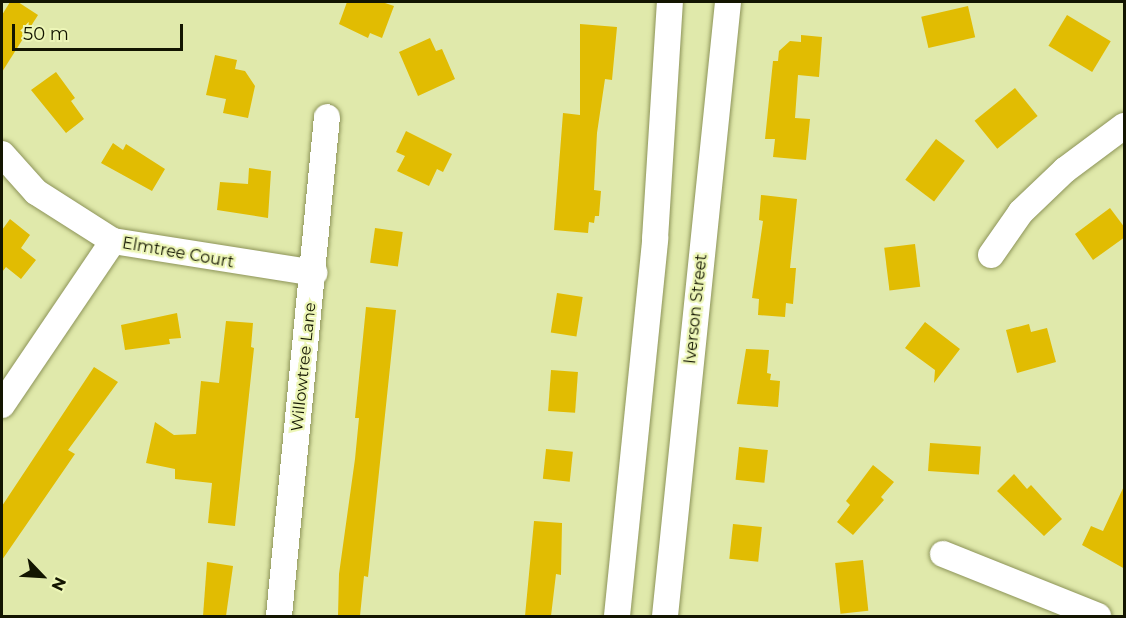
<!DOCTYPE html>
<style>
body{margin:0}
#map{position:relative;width:1126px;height:618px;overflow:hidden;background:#e0e9ab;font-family:Montserrat,sans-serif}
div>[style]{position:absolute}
.building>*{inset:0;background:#e1bc02;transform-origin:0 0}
.roads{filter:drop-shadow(0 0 2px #8d9459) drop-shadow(0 0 2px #8d9459)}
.minor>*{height:26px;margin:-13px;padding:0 13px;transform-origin:13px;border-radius:13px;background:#fff}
span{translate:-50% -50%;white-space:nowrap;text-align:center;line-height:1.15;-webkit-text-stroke:4.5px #edf6b7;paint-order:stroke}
.street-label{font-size:16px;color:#131501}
.frame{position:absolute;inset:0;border:3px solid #131501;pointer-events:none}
.north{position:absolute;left:12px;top:546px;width:60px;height:60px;-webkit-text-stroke:4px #edf6b7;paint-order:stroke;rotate:115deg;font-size:16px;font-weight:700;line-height:24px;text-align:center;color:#131501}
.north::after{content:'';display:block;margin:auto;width:21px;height:27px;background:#131501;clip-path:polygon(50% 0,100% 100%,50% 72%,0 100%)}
.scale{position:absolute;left:12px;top:24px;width:171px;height:27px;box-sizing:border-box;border:3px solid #131501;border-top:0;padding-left:8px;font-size:18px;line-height:21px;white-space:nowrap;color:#131501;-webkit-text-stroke:4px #edf6b7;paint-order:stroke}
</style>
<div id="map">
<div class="building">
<div style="clip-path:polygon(10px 2px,18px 2px,38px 15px,2px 72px,2px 15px)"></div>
<div style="clip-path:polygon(347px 2px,382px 2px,394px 6px,382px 38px,370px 33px,368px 38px,339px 24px)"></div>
<div style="left:968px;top:6px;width:32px;height:48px;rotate:77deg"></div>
<div style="left:1067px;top:15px;width:51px;height:36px;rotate:31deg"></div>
<div style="clip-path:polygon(580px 24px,617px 27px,612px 80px,605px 79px,597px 133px,594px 190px,601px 191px,599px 216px,595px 216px,594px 223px,589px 222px,588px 233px,554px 230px,563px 113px,580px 115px)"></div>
<div style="clip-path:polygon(801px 35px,822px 37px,819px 77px,798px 75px,795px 118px,810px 119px,806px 160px,773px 157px,775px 139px,765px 139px,773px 61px,778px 61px,779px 51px,790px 41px,801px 42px)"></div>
<div style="clip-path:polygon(430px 38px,436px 51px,442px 49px,455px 79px,418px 96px,399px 52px)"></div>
<div style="clip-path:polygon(215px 55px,237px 60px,235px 69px,245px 71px,255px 86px,248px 118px,223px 113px,226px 99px,206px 95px)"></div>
<div style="clip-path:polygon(56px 72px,75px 98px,71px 101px,84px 119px,66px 133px,31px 90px)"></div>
<div style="left:1015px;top:88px;width:36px;height:52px;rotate:51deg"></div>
<div style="clip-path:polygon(406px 131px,452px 154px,443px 172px,437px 169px,429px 186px,397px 171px,405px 156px,396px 152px)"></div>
<div style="left:936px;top:139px;width:36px;height:51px;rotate:37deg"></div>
<div style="clip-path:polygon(113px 143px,123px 150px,126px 144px,165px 169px,152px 191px,101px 163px)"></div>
<div style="clip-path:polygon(249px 168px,271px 171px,268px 218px,217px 210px,220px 182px,248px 184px)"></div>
<div style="clip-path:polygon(761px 195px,797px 199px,790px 268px,796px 268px,793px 304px,786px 303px,785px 317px,758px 315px,759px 299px,752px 298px,763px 221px,759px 220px)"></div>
<div style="clip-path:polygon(1110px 208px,1125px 228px,1125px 237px,1093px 260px,1075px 234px)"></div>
<div style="clip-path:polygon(10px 219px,30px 235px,21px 248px,36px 260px,21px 279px,6px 267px,2px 272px,2px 230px)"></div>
<div style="left:375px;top:228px;width:28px;height:35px;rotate:8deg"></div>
<div style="left:915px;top:244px;width:43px;height:31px;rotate:83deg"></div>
<div style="left:557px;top:293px;width:26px;height:40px;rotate:9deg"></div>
<div style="clip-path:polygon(366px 307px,396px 310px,368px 577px,364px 576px,360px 616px,338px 616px,339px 574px,355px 459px,359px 418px,355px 418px)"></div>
<div style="clip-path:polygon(177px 313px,181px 338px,169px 339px,170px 344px,125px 350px,121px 325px)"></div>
<div style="clip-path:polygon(226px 321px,253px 323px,251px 347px,254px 348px,235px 526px,208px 523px,212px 483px,175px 479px,175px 469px,146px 463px,155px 422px,174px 435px,196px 434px,201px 381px,219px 383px)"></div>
<div style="clip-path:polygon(925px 322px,960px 349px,934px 383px,935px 370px,905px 348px)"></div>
<div style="clip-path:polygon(1029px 324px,1031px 332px,1047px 328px,1056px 362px,1017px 373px,1006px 330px)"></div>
<div style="clip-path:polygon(746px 349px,769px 350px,767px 373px,771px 374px,770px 380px,780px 381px,778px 407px,737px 404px)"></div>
<div style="clip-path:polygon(94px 367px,118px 382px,68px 450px,75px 454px,2px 560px,2px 506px)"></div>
<div style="left:551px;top:370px;width:27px;height:41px;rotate:4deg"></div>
<div style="left:930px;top:443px;width:51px;height:28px;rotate:4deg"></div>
<div style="left:739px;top:447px;width:29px;height:33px;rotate:6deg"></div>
<div style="left:546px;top:449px;width:27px;height:30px;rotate:6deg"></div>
<div style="clip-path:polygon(873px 465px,894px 482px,881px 497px,884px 500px,853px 535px,837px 522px,850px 505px,846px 501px)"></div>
<div style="clip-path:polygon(1014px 474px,1027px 489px,1031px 485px,1062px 519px,1044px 536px,997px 491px)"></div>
<div style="clip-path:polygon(1125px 484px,1125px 569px,1082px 545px,1091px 526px,1103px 531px)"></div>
<div style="clip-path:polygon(534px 521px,562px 523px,561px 575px,556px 574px,551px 616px,525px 616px)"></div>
<div style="left:733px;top:524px;width:29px;height:35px;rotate:6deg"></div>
<div style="left:863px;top:560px;width:51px;height:28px;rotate:84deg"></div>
<div style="clip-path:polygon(207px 562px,233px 566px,226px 616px,203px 616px)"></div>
</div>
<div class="roads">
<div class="minor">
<div style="left:2px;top:154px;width:51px;rotate:48.2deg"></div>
<div style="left:36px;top:192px;width:91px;rotate:32.5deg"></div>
<div style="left:113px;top:241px;width:204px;rotate:9deg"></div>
<div style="left:991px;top:255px;width:52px;rotate:-55.1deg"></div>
<div style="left:1021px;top:212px;width:61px;rotate:-43.7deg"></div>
<div style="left:1065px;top:170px;width:74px;rotate:-36.7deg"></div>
<div style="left:2px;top:405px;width:198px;rotate:-55.9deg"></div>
<div style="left:943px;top:554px;width:167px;rotate:21.8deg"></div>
<div style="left:279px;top:616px;width:501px;rotate:-84.51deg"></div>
<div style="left:617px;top:616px;width:379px;rotate:-84.2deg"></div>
<div style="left:655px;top:239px;width:237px;rotate:-86.4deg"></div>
<div style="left:665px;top:616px;width:617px;rotate:-84.14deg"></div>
</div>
</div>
<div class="street-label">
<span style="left:178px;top:253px;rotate:10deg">Elmtree Court</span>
<span style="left:696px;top:309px;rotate:-84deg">Iverson Street</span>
<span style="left:304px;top:367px;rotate:-84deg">Willowtree Lane</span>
</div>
<div class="frame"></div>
<div class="north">N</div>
<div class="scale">50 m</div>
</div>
